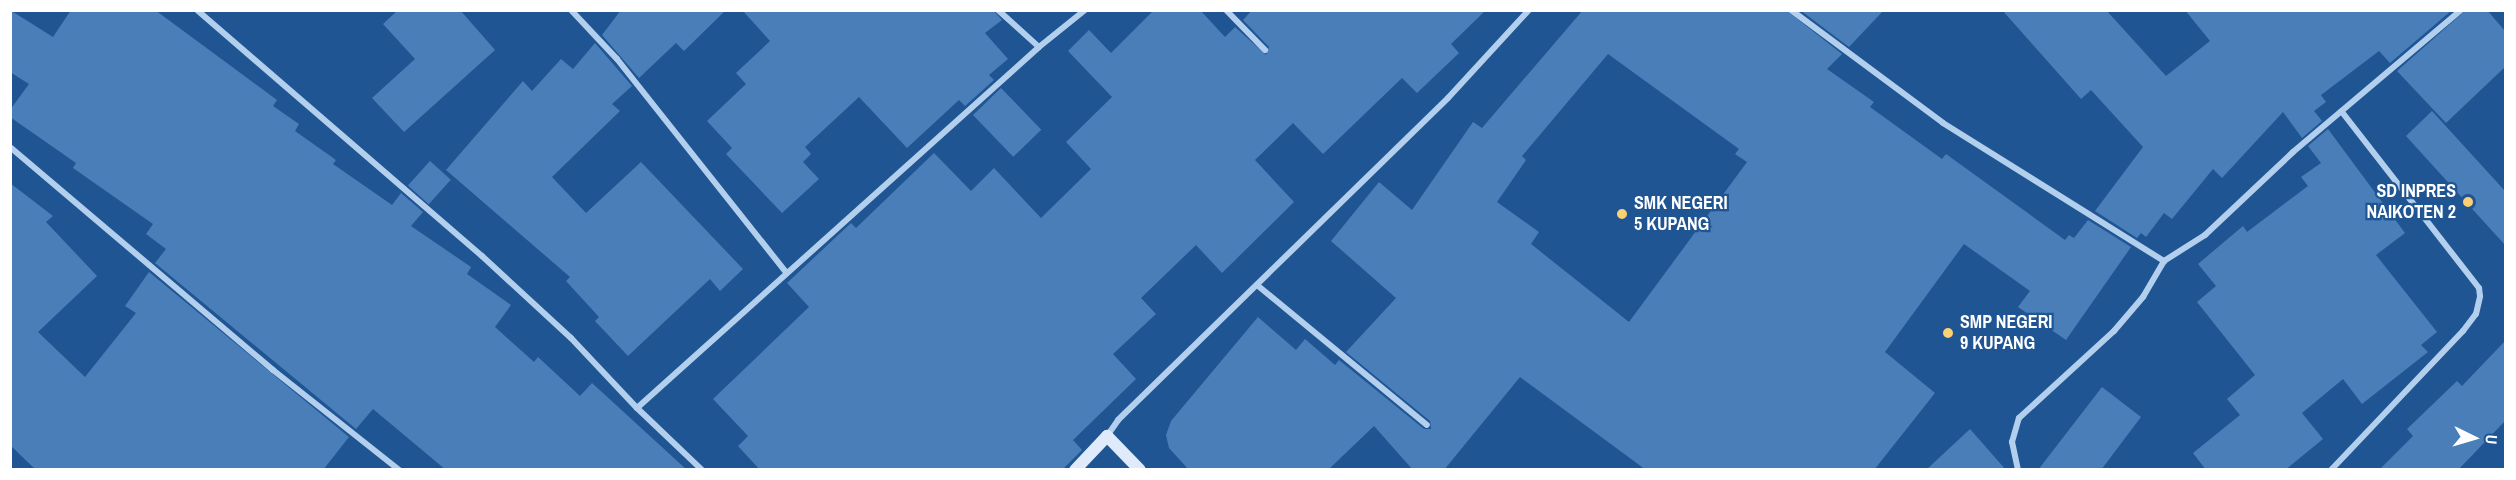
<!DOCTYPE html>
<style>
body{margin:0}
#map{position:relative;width:2516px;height:480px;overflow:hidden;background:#205593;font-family:"Archivo Narrow",sans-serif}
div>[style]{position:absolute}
.building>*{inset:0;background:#497eb9;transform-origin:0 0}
.street>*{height:6px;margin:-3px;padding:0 3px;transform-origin:3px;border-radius:3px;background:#b3cfee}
.secondary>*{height:12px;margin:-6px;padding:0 6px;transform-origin:6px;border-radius:6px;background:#dfebfa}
.dots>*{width:16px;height:16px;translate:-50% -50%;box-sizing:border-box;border:3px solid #205593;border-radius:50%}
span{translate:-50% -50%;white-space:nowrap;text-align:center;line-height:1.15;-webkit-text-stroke:4.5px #205593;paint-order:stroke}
.poi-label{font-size:18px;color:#fff;font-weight:700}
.right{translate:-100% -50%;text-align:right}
.left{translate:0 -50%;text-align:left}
.frame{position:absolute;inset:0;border:12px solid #fff;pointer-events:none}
.north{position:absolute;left:2444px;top:408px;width:60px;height:60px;-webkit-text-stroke:4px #205593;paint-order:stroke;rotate:95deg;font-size:16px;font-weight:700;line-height:24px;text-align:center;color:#fff}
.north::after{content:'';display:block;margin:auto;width:21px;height:27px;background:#fff;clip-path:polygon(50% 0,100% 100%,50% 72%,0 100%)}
</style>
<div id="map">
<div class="building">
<div style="clip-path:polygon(10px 10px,53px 37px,71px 10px,155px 10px,277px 100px,273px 106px,299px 124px,295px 131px,336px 160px,333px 164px,392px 205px,401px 193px,423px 212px,411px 226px,471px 267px,467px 274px,511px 305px,495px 327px,534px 362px,538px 357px,580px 396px,592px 383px,687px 470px,446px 470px,373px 409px,356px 429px,155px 263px,166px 249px,146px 234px,153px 224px,73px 168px,76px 163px,10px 117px,10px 110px,29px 84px,10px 72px)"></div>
<div style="clip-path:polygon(398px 10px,460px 10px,495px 50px,404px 132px,372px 98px,415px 59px,383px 24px)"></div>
<div style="clip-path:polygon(621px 10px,726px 10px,684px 51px,676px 43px,639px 78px,602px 35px)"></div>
<div style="clip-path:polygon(742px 10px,993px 10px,1002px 20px,985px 33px,1008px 59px,989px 75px,994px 80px,965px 106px,959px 100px,907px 148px,859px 97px,805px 147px,811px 154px,803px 162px,819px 179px,782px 213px,726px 154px,732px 148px,707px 121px,746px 84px,736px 73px,770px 41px)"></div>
<div style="clip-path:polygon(1154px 10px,1200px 10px,1225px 37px,1235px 27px,1266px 55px,1269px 47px,1243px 20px,1252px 10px,1486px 10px,1451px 44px,1459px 53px,1417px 93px,1402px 78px,1323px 154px,1293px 123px,1255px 160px,1294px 202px,1222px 273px,1196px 245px,1141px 298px,1156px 314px,1113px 354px,1136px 379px,1073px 440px,1082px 450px,1062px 470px,760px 470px,738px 446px,748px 436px,713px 399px,809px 307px,787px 283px,851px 223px,856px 228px,934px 153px,971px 191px,994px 168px,1041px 218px,1091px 169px,1066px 142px,1112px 97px,1068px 51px,1089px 30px,1111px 53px)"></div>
<div style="clip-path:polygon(evenodd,1583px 10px,1786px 10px,1842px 54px,1827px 69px,1874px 102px,1870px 107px,1942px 159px,1946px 154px,2065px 240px,2069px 235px,2074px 238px,2088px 220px,2131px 247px,2066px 340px,2018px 307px,2030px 291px,1964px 244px,1885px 352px,1935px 393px,1874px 470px,1646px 470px,1520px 377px,1444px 470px,1413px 470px,1374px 426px,1328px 470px,1189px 470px,1169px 448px,1166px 435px,1171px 421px,1258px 317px,1296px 350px,1305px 339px,1335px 365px,1339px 360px,1424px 429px,1431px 429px,1430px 421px,1346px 352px,1396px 298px,1331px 241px,1379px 182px,1412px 210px,1473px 122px,1482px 128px,1583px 10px,1608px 54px,1739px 149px,1735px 154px,1747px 162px,1629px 322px,1531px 244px,1539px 232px,1497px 202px,1526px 160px,1522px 156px,1608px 54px)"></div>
<div style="clip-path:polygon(1800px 10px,1884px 10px,1849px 47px)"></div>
<div style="clip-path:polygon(2002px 10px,2106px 10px,2166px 76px,2210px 41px,2185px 10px,2452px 10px,2390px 63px,2379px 51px,2321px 95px,2326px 102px,2314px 111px,2322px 121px,2302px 138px,2283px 112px,2222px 178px,2213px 169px,2172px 219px,2164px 213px,2146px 237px,2141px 233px,2137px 238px,2095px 211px,2143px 147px,2091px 90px,2081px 99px)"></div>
<div style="clip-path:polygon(2466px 10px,2487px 10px,2505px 31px,2505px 67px,2446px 123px,2397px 71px)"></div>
<div style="clip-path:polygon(595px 43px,632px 86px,612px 104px,620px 111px,552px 177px,586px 213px,641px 162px,743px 269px,720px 291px,710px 279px,628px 356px,595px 321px,599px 317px,566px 281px,570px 277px,446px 170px,523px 81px,532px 91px,561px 59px,573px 69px)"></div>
<div style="left:1001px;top:88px;width:58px;height:39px;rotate:46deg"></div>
<div style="clip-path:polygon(2432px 111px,2505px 191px,2505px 245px,2406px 136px)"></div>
<div style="clip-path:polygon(2328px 129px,2405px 233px,2376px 255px,2437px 332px,2421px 345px,2428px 352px,2362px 404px,2343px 379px,2302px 413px,2323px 439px,2285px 470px,2206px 470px,2193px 453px,2240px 415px,2227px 399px,2255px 375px,2197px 302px,2216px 286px,2198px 264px,2243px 226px,2247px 232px,2308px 186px,2301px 177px,2321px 163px,2308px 146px)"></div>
<div style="left:430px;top:161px;width:28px;height:33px;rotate:42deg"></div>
<div style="clip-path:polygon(10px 183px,53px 216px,46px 222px,97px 276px,38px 332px,85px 377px,136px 313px,125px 306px,149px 272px,349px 437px,323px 470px,36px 470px,10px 445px)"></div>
<div style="clip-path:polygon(2505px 341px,2505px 421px,2458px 470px,2379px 470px,2413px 436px,2407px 429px,2457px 381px,2462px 386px)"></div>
<div style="clip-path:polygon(2102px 387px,2141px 417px,2101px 470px,2038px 470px)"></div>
<div style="clip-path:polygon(1970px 429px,2006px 470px,1926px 470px)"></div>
</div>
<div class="street">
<div style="left:197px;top:10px;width:376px;rotate:40.8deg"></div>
<div style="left:482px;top:256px;width:121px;rotate:42.7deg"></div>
<div style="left:571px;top:338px;width:96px;rotate:46.7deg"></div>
<div style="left:637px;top:408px;width:90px;rotate:43.6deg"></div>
<div style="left:571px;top:10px;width:67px;rotate:46.8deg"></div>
<div style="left:617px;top:59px;width:272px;rotate:51.6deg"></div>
<div style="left:998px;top:10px;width:55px;rotate:42.1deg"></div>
<div style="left:1226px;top:10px;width:56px;rotate:45.7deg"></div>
<div style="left:1791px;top:10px;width:189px;rotate:36.6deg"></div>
<div style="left:1943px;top:123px;width:261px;rotate:32deg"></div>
<div style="left:2164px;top:261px;width:49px;rotate:-32.4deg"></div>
<div style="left:2205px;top:235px;width:121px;rotate:-43.3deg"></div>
<div style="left:2293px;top:152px;width:220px;rotate:-40.2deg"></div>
<div style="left:10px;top:147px;width:345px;rotate:40.3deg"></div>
<div style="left:273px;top:370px;width:161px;rotate:38.4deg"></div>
<div style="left:1257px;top:285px;width:220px;rotate:39.5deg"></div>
<div style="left:637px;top:408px;width:540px;rotate:-41.92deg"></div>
<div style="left:1039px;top:47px;width:59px;rotate:-38.8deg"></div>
<div style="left:1107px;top:436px;width:19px;rotate:-55deg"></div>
<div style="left:1118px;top:420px;width:461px;rotate:-44.3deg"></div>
<div style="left:1448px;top:98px;width:120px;rotate:-47.4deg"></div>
<div style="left:2018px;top:470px;width:29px;rotate:-102deg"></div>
<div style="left:2012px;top:442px;width:25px;rotate:-74deg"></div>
<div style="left:2019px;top:418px;width:129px;rotate:-42.5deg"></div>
<div style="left:2114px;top:331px;width:45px;rotate:-49.5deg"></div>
<div style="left:2143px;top:297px;width:42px;rotate:-59.7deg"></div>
<div style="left:2331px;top:470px;width:192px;rotate:-46.5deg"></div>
<div style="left:2463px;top:331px;width:21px;rotate:-53deg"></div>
<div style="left:2476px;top:314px;width:18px;rotate:-77deg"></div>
<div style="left:2480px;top:296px;width:8px;rotate:-97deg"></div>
<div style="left:2479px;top:288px;width:224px;rotate:-127.9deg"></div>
</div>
<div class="secondary">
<div style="left:1075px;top:470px;width:47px;rotate:-46.7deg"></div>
<div style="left:1107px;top:436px;width:47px;rotate:45.9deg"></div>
</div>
<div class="dots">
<div style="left:2468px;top:202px;background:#fbd174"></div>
<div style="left:1622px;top:214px;background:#fbd174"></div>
<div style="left:1948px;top:333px;background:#fbd174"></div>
</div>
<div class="poi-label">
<span class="right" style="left:2456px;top:202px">SD INPRES<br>NAIKOTEN 2</span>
<span class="left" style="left:1634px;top:214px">SMK NEGERI<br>5 KUPANG</span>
<span class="left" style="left:1960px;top:333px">SMP NEGERI<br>9 KUPANG</span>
</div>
<div class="frame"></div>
<div class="north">U</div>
</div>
